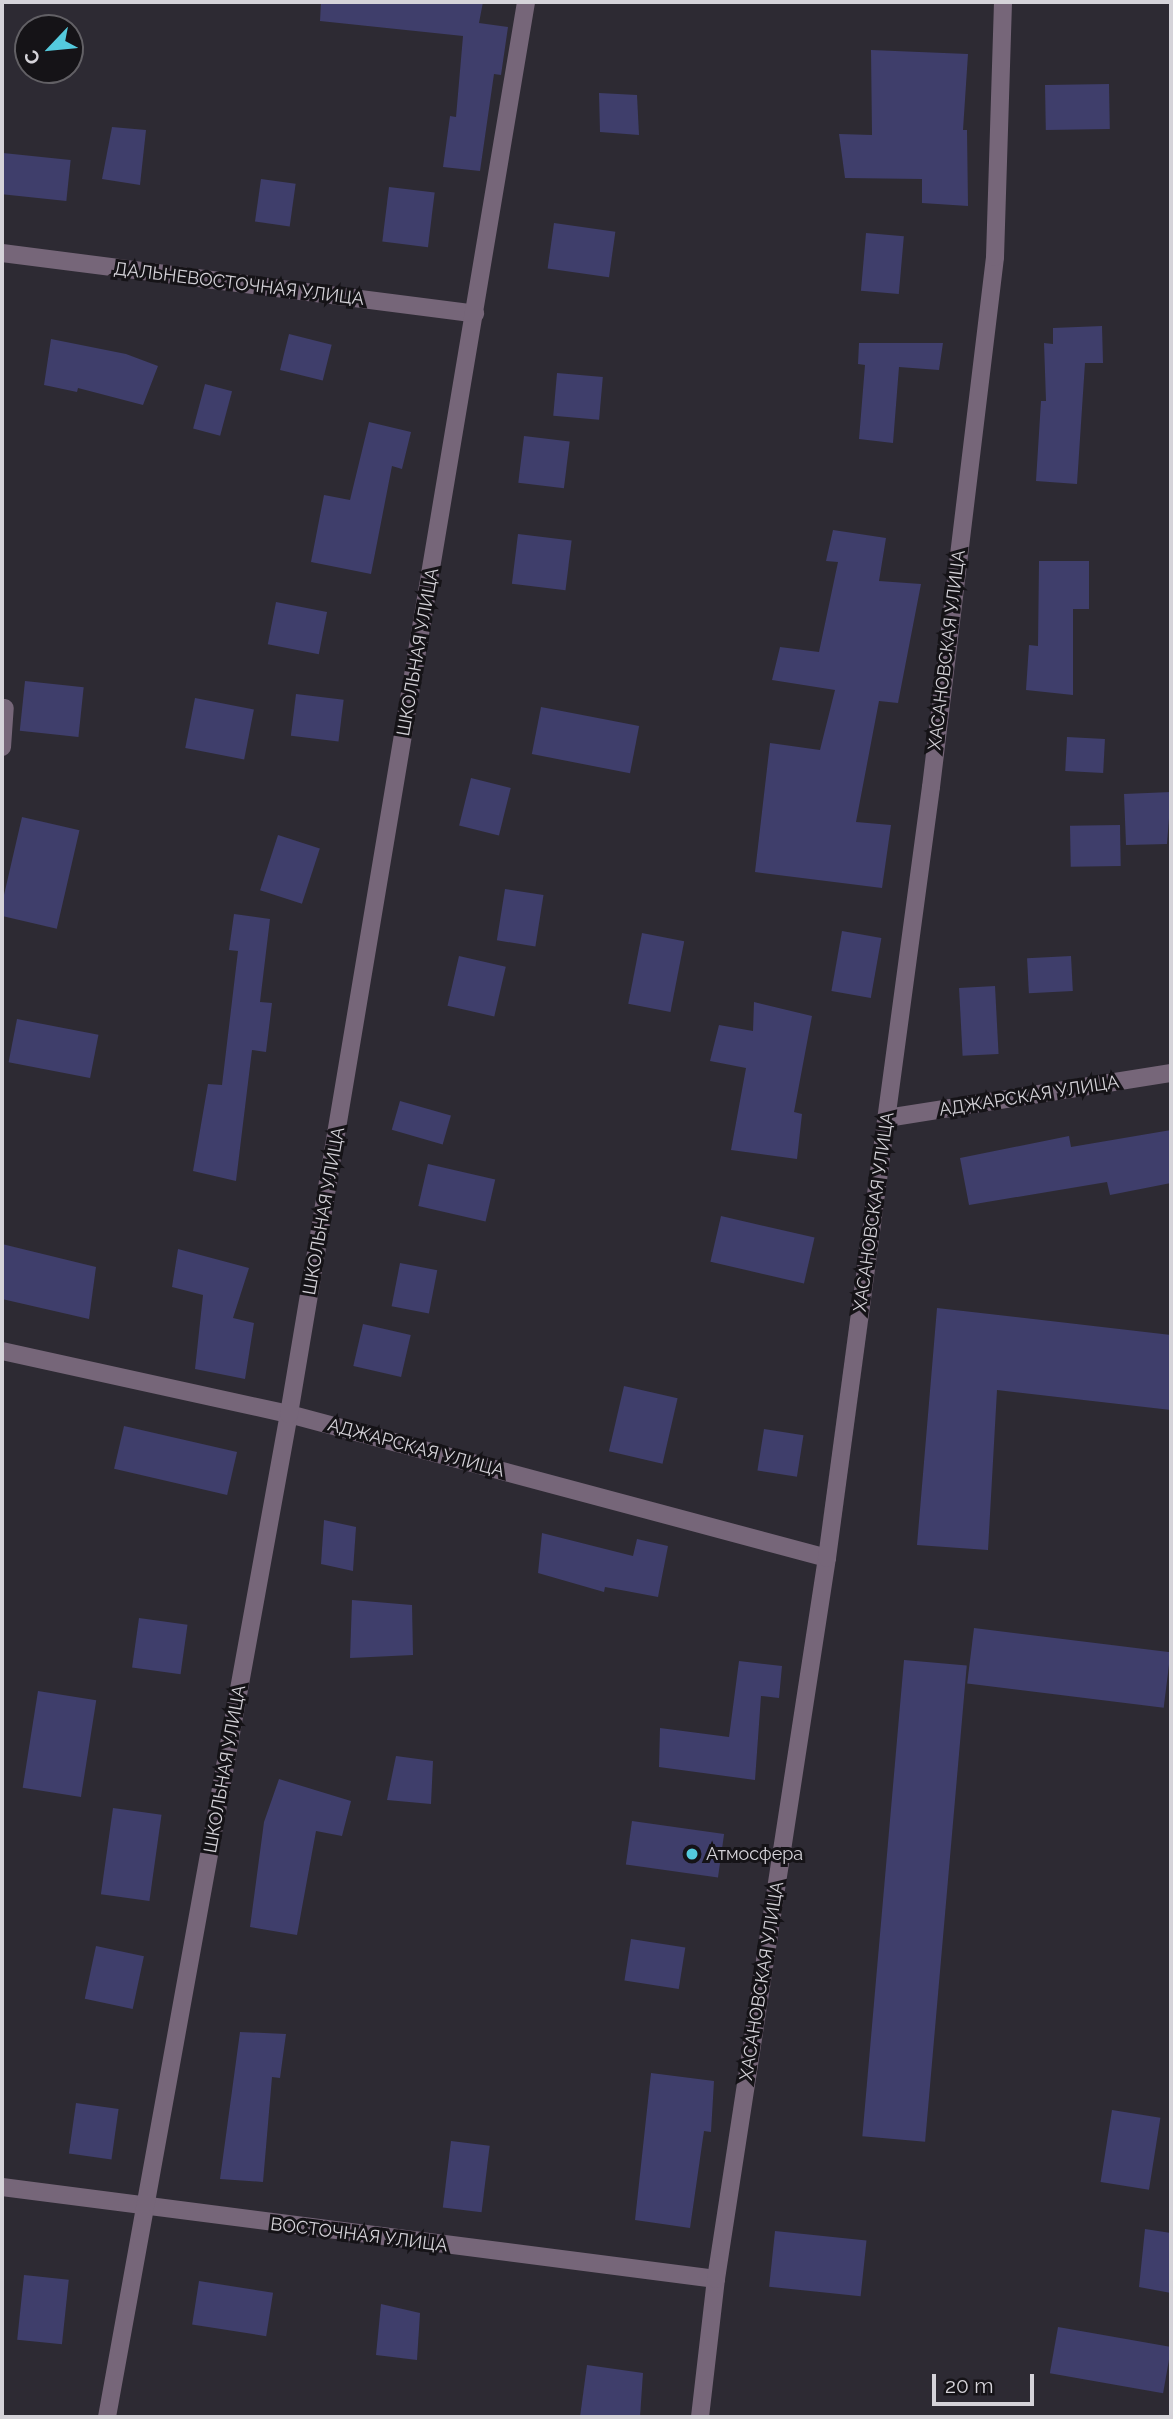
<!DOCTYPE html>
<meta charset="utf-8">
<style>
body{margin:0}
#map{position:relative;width:1173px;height:2419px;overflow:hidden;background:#2d2a33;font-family:Raleway,sans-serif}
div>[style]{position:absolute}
.building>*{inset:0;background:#3f3e6b;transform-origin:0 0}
.minor>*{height:18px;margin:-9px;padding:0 9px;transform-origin:9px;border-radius:9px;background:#766679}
.dots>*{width:19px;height:19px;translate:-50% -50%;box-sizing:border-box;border:4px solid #151317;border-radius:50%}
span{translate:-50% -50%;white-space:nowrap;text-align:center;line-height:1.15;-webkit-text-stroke:6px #151317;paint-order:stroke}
.street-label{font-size:18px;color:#d5d3d9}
.poi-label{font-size:18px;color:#d5d3d9}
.left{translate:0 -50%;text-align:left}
.frame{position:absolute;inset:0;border:4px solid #d5d3d9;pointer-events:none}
.north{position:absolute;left:14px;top:14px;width:70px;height:70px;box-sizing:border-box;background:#151317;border:2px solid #626065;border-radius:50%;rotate:244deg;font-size:19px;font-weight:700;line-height:28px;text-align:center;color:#d5d3d9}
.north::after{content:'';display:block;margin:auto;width:24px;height:32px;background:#54cadd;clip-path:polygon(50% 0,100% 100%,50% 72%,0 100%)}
.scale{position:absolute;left:932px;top:2374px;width:102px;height:32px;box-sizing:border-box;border:4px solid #d5d3d9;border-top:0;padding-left:9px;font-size:21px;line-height:24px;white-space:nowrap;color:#d5d3d9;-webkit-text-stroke:5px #151317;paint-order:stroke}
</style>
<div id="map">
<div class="building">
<div style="clip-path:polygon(321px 2px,483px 2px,479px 23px,508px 27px,501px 75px,494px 74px,480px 171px,443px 167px,450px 116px,456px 117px,463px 36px,320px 21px)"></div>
<div style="clip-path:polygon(871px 50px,968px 54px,963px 130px,967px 130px,968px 206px,922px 203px,922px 179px,845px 178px,839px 134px,872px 135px)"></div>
<div style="left:1109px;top:84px;width:45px;height:64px;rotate:89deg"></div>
<div style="clip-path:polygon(599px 93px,637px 95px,639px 135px,600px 132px)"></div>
<div style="clip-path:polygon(112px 127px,146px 130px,140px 185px,102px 179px)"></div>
<div style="left:3px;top:153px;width:68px;height:41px;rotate:6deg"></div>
<div style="left:261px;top:179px;width:35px;height:43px;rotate:8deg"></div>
<div style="left:389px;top:187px;width:46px;height:55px;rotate:7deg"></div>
<div style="left:554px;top:223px;width:62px;height:46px;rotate:8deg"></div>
<div style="left:866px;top:233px;width:38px;height:58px;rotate:5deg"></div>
<div style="clip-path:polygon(1102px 326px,1103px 363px,1085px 363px,1077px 484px,1036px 481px,1041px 401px,1046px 401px,1044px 343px,1053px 344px,1053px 328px)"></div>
<div style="left:289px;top:334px;width:44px;height:37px;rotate:14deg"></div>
<div style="clip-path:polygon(51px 339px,126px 354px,158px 366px,143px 405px,78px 388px,77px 392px,44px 385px)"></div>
<div style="clip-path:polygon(859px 343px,943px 343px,939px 370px,899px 367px,893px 443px,859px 439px,865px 365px,858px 364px)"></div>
<div style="left:557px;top:373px;width:46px;height:43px;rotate:5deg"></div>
<div style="left:205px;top:384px;width:28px;height:46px;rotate:15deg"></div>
<div style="clip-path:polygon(369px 422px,411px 432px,402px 469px,392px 466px,371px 574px,311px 562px,324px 495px,350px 500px)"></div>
<div style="left:524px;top:436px;width:46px;height:47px;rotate:7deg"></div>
<div style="clip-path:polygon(833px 530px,886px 538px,879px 581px,921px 584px,898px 703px,879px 701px,856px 822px,891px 825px,882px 888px,755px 872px,770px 743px,820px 750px,835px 690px,772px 680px,780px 647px,819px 652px,838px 562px,826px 561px)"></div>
<div style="left:518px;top:534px;width:54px;height:50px;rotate:7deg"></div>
<div style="clip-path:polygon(1039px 561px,1089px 561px,1089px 609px,1073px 609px,1073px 695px,1026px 690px,1029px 645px,1038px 646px)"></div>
<div style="left:276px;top:602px;width:52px;height:43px;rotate:11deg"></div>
<div style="left:25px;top:681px;width:59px;height:50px;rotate:6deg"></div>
<div style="left:296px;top:694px;width:48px;height:42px;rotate:7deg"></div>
<div style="left:195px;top:698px;width:60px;height:51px;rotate:11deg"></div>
<div style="left:541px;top:707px;width:100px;height:48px;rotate:11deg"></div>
<div style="left:1067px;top:737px;width:38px;height:34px;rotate:3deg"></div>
<div style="left:471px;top:778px;width:41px;height:49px;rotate:14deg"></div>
<div style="clip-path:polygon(1171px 792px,1167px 844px,1126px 845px,1124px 794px)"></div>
<div style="left:22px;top:817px;width:59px;height:101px;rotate:13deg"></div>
<div style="left:1120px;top:825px;width:41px;height:50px;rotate:89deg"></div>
<div style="left:278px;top:835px;width:44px;height:58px;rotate:18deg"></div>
<div style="left:505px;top:889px;width:39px;height:52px;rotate:9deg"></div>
<div style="clip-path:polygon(234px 914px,270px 919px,260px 1002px,272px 1003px,266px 1052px,252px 1050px,236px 1181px,193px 1171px,208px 1084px,222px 1085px,238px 951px,229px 950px)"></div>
<div style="left:842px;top:931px;width:40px;height:61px;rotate:10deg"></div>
<div style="left:642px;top:933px;width:43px;height:72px;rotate:11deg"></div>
<div style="left:459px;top:956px;width:48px;height:51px;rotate:13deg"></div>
<div style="left:1071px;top:956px;width:35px;height:44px;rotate:87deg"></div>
<div style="left:995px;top:986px;width:68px;height:36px;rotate:87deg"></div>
<div style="clip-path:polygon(754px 1002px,812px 1016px,794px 1112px,802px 1114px,797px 1159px,731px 1150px,746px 1068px,710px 1061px,719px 1025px,753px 1031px)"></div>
<div style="left:17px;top:1019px;width:83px;height:44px;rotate:11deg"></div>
<div style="left:400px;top:1101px;width:53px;height:30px;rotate:16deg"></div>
<div style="clip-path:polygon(1171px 1130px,1171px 1183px,1110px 1195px,1107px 1182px,969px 1205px,960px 1158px,1069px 1136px,1071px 1147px)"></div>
<div style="left:428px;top:1164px;width:69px;height:43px;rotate:13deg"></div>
<div style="left:721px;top:1216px;width:96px;height:47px;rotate:13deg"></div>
<div style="clip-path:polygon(2px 1244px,96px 1267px,89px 1319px,2px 1299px)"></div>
<div style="clip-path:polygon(178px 1249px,249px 1268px,233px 1318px,254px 1323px,245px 1379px,195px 1369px,203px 1295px,172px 1287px)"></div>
<div style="left:400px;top:1263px;width:38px;height:44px;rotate:11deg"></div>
<div style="clip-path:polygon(937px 1308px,1171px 1335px,1171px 1410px,997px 1390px,988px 1550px,917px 1545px)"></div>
<div style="left:363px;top:1324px;width:49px;height:43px;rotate:13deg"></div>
<div style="left:624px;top:1386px;width:55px;height:67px;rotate:13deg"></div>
<div style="left:124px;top:1426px;width:116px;height:44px;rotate:13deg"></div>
<div style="left:764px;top:1429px;width:40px;height:42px;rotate:9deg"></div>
<div style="clip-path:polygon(324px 1520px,356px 1527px,353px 1571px,321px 1564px)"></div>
<div style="clip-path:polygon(542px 1533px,633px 1556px,637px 1539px,668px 1546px,658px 1597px,605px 1587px,604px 1592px,538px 1573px)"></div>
<div style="clip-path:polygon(352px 1600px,412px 1605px,413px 1655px,350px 1658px)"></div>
<div style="left:139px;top:1618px;width:49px;height:50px;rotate:8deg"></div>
<div style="left:974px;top:1628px;width:198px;height:56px;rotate:7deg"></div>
<div style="left:904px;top:1660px;width:63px;height:478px;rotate:5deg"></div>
<div style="clip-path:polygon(739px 1661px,782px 1666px,779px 1698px,761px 1696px,755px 1780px,659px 1767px,660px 1728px,729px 1737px)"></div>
<div style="left:38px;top:1691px;width:59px;height:98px;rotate:9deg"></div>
<div style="clip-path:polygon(396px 1756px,433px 1761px,431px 1804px,387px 1800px)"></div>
<div style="clip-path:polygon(279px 1779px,351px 1801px,342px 1836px,316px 1831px,297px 1935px,250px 1927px,264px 1822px)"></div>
<div style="left:113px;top:1808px;width:49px;height:87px;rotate:8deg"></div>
<div style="left:632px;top:1821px;width:93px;height:44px;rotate:8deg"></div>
<div style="left:631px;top:1939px;width:55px;height:42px;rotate:9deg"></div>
<div style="left:96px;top:1946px;width:49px;height:54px;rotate:12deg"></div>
<div style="clip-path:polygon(240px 2032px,286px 2034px,280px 2078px,272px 2077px,263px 2182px,220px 2179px)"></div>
<div style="clip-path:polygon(651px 2073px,714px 2081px,711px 2132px,704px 2131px,690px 2228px,635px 2220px)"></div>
<div style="left:76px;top:2103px;width:43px;height:51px;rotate:8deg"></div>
<div style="left:1112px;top:2110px;width:49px;height:73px;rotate:9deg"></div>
<div style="left:451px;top:2141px;width:39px;height:67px;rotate:7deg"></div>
<div style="clip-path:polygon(1145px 2229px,1171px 2233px,1171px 2293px,1139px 2287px)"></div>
<div style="left:775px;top:2231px;width:92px;height:56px;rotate:6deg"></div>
<div style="left:24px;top:2275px;width:45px;height:65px;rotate:6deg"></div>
<div style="left:199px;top:2281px;width:75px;height:44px;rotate:9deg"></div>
<div style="clip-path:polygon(381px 2304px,420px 2313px,417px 2360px,376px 2355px)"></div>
<div style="left:1058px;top:2327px;width:115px;height:47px;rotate:10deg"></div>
<div style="clip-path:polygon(587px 2365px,643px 2373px,640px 2417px,580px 2417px)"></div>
</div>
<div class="minor">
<div style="left:2px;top:253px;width:477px;rotate:7.3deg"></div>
<div style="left:2px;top:747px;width:39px;rotate:-86deg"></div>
<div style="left:887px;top:1118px;width:288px;rotate:-9deg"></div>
<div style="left:2px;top:1351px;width:294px;rotate:12.4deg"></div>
<div style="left:289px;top:1414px;width:557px;rotate:14.98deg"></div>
<div style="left:2px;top:2187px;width:720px;rotate:7.34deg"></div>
<div style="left:107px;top:2417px;width:1019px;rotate:-79.72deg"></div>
<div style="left:289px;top:1414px;width:1432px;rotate:-80.47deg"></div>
<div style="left:700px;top:2417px;width:139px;rotate:-83.4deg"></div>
<div style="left:716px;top:2279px;width:729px;rotate:-81.25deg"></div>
<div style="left:827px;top:1558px;width:778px;rotate:-82.32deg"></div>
<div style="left:931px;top:787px;width:534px;rotate:-83.11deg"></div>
<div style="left:995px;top:257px;width:255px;rotate:-88.2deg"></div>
</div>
<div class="dots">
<div style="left:692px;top:1854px;background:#54cadd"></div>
</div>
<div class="street-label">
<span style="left:239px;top:284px;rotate:7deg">ДАЛЬНЕВОСТОЧНАЯ УЛИЦА</span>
<span style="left:947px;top:650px;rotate:-83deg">ХАСАНОВСКАЯ УЛИЦА</span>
<span style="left:418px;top:652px;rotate:-80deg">ШКОЛЬНАЯ УЛИЦА</span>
<span style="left:1029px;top:1096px;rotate:-9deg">АДЖАРСКАЯ УЛИЦА</span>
<span style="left:324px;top:1211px;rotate:-80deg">ШКОЛЬНАЯ УЛИЦА</span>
<span style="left:874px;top:1212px;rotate:-82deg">ХАСАНОВСКАЯ УЛИЦА</span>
<span style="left:416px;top:1448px;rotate:15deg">АДЖАРСКАЯ УЛИЦА</span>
<span style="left:225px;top:1769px;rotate:-80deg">ШКОЛЬНАЯ УЛИЦА</span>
<span style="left:762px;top:1981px;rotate:-81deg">ХАСАНОВСКАЯ УЛИЦА</span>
<span style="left:359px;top:2235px;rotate:7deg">ВОСТОЧНАЯ УЛИЦА</span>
</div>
<div class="poi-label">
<span class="left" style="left:706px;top:1854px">Атмосфера</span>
</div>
<div class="frame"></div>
<div class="north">С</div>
<div class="scale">20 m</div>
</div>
